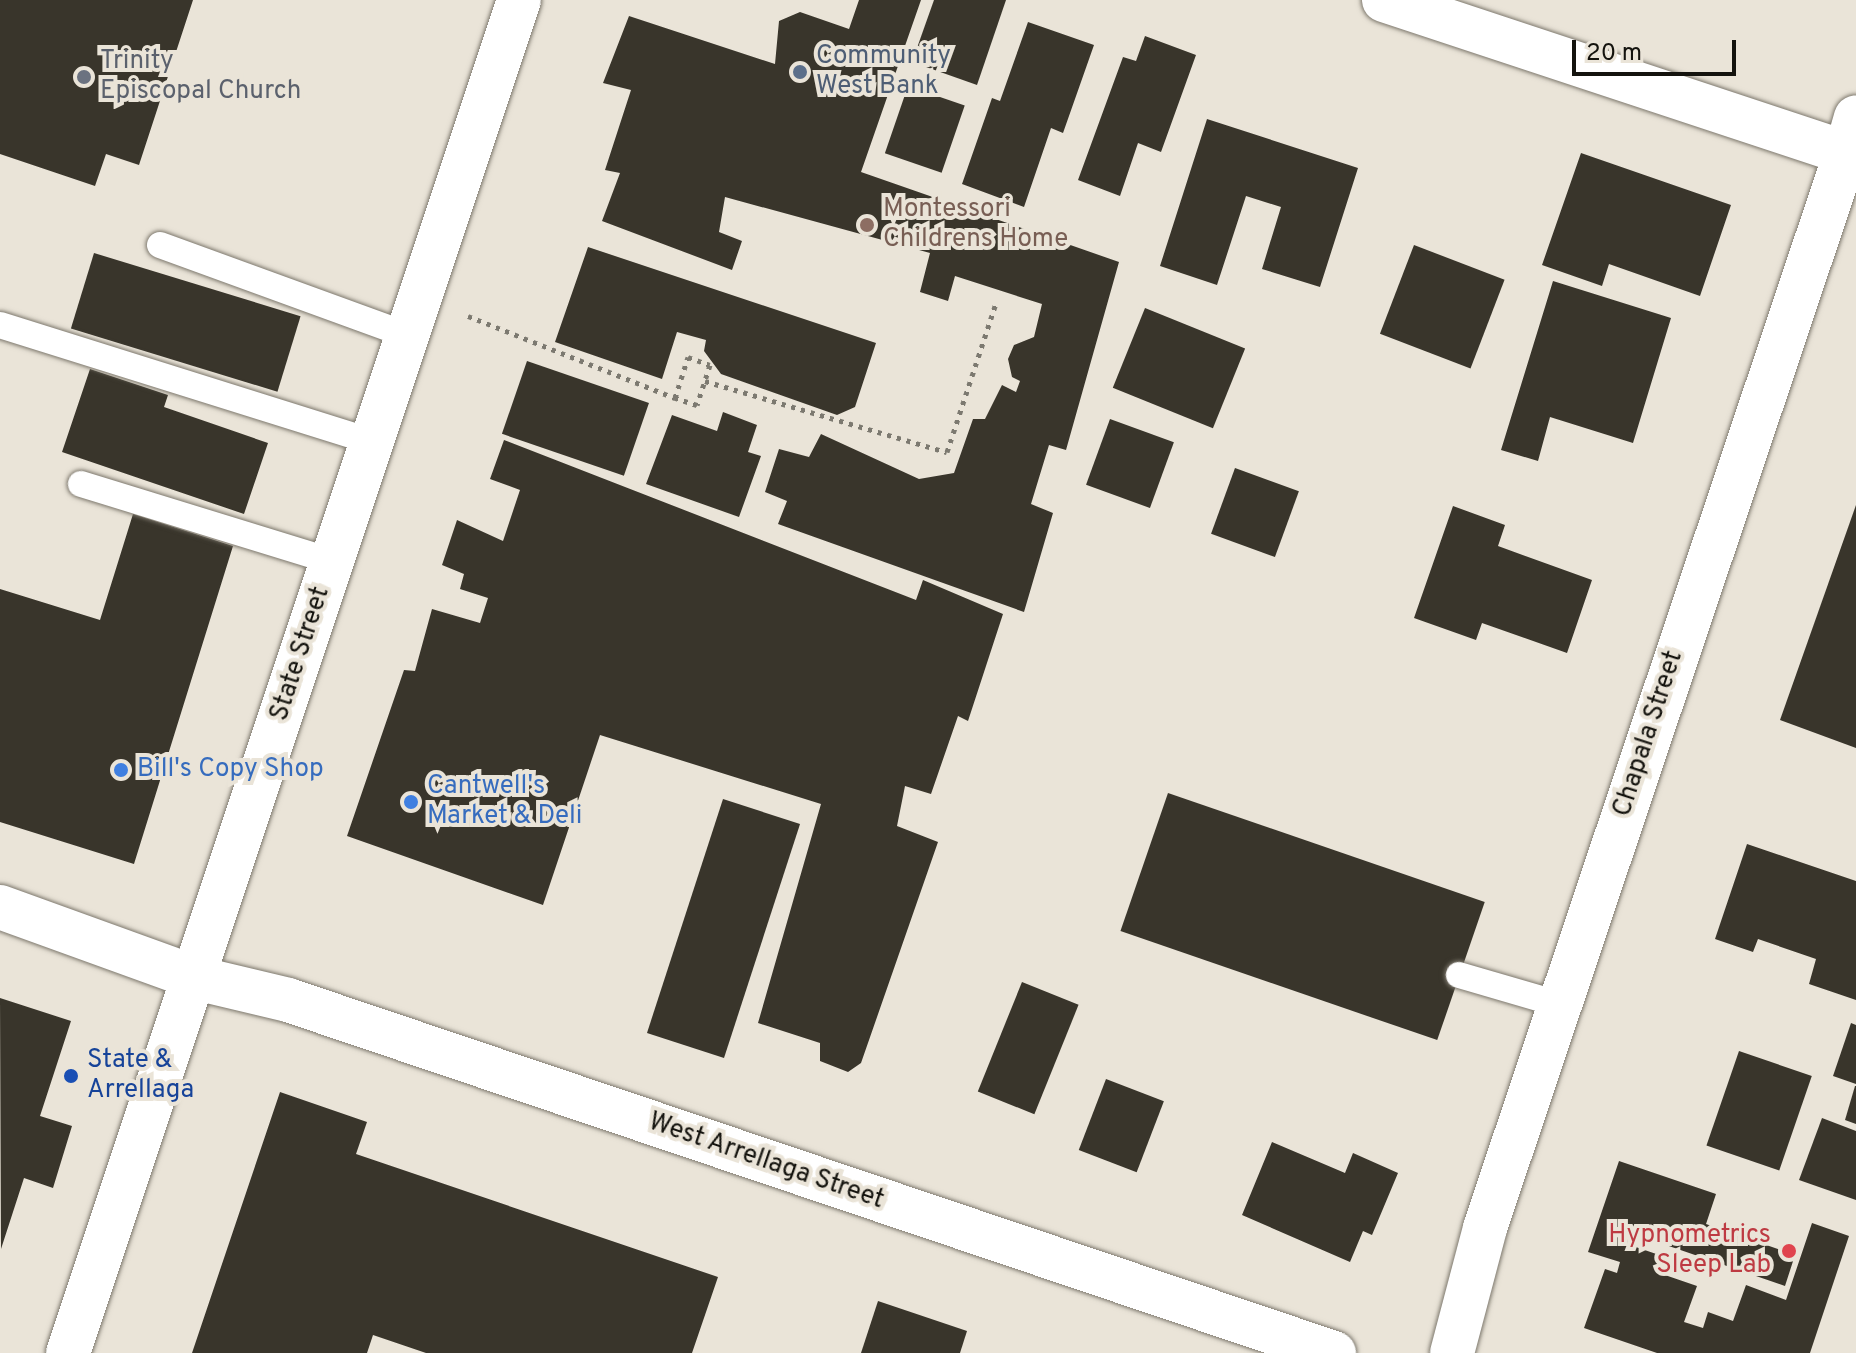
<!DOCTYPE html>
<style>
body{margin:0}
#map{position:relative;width:1856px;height:1353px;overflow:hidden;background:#eae4d8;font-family:Overpass,sans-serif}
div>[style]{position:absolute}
.building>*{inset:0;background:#39352b;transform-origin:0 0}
.path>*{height:5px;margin-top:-2.5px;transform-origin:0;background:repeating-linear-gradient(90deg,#7c7970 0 4px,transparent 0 10px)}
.roads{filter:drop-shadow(0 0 2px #7d786d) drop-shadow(0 0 2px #7d786d)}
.service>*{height:26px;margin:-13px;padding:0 13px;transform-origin:13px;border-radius:13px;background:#fff}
.minor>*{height:44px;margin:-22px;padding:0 22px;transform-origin:22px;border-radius:22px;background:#fff}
.tertiary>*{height:44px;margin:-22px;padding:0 22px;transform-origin:22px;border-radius:22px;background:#fff}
.primary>*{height:44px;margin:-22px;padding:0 22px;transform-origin:22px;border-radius:22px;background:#fff}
.dots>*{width:22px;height:22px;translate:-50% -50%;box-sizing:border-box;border:4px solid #eae4d8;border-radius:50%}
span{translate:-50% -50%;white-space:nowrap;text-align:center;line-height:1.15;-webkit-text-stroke:8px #eae4d8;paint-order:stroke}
.service-label{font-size:26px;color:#4e5e75}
.left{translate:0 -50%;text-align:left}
.worship-label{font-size:26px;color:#5b616d}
.education-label{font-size:26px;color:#785e54}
.street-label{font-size:26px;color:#14130e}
.shop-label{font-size:26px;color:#366cbe}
.transit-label{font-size:26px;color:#164399}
.health-label{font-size:26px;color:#be3a42}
.right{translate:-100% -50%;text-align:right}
.scale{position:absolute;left:1572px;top:40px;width:164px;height:36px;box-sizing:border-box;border:4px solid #14130e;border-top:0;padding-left:10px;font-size:24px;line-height:28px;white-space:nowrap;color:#14130e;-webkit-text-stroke:6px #eae4d8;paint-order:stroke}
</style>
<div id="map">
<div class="building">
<div style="clip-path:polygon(0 0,193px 0,139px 165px,106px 154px,95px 186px,0 154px)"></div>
<div style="clip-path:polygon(859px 0,921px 0,861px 172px,1119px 262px,1066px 450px,1049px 445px,1031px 504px,1053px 513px,1024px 612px,778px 524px,787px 501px,765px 492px,779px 449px,809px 457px,821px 434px,919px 479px,954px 473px,973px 419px,985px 419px,1002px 385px,1016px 392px,1020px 381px,1012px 377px,1008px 359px,1014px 345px,1034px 337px,1042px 304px,955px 276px,948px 301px,920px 292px,930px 253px,725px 197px,719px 232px,742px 241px,732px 270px,602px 221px,620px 173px,605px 170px,631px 90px,603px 83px,629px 16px,775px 64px,779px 21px,800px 12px,849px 29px)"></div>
<div style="clip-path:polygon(934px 0,1006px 0,977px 85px,912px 62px)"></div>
<div style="clip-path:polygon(1028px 22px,1094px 45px,1063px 133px,1051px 128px,1024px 207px,962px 184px,992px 98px,1000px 101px)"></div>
<div style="clip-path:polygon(1145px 36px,1196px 55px,1161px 152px,1138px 143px,1120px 196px,1078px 180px,1123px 57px,1136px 61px)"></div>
<div style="left:908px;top:86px;width:60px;height:71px;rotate:19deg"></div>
<div style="clip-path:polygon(1207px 119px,1358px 168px,1320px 287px,1262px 269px,1281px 207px,1246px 196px,1217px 285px,1160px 266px)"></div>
<div style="clip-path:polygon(1581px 153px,1731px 205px,1700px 296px,1609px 264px,1602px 286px,1542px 265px)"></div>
<div style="left:1414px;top:245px;width:97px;height:95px;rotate:21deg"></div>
<div style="clip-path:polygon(588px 247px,876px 343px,855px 407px,837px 415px,721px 374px,704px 351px,706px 340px,677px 332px,662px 379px,555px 342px)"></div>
<div style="left:94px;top:253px;width:216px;height:79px;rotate:17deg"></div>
<div style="clip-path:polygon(1553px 281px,1671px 318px,1633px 443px,1550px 417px,1538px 461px,1501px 450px)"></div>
<div style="left:1145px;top:308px;width:108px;height:86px;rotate:22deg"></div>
<div style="left:527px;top:361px;width:129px;height:77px;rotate:19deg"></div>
<div style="clip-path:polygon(90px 369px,168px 395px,164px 407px,268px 443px,244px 514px,62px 452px)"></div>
<div style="clip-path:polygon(723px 412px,757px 425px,748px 452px,761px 456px,739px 517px,646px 484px,672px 415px,717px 431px)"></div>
<div style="left:1110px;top:419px;width:68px;height:70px;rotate:20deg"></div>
<div style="clip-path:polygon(504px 440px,916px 600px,923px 580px,1003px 614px,968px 721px,958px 716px,931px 794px,905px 786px,897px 826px,938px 842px,861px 1063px,848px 1072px,820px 1061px,820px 1043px,758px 1023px,821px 804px,600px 735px,543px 905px,347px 836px,404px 670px,415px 671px,432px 609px,480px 623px,488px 598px,460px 589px,464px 574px,442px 565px,457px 520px,503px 541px,520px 490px,490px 479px)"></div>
<div style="left:1235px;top:468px;width:68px;height:70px;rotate:20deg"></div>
<div style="clip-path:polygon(1856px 505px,1856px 748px,1780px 720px)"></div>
<div style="clip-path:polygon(1453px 506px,1505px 525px,1498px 546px,1592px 580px,1567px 653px,1482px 623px,1476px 640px,1414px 618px)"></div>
<div style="clip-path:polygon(133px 514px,233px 546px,134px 864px,0 822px,0 589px,100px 620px)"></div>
<div style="left:1168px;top:793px;width:335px;height:146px;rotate:19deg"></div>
<div style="left:723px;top:799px;width:81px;height:246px;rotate:18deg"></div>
<div style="clip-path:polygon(1747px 844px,1856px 881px,1856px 1000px,1809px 984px,1816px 959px,1758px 939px,1753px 952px,1715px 939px)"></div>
<div style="left:1022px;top:982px;width:61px;height:118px;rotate:22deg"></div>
<div style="clip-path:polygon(0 998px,71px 1021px,40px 1116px,72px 1126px,53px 1188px,24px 1178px,1px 1249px)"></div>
<div style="clip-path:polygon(1851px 1023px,1856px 1025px,1856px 1084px,1833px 1076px)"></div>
<div style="left:1739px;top:1051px;width:77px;height:100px;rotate:19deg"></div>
<div style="left:1106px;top:1079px;width:62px;height:76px;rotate:21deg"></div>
<div style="clip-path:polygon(1855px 1086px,1856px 1086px,1856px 1124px,1845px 1120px)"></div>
<div style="clip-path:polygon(280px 1092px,367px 1122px,356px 1154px,718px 1277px,692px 1353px,426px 1353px,373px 1335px,367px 1353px,192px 1353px)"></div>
<div style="clip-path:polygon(1822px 1118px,1856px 1131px,1856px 1200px,1799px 1180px)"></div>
<div style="clip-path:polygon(1272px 1142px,1345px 1173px,1353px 1153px,1398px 1173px,1372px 1235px,1363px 1231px,1350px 1262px,1242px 1215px)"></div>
<div style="clip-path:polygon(1619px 1161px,1716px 1194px,1706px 1224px,1795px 1255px,1785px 1286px,1634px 1234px,1630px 1245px,1668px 1258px,1662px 1274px,1697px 1286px,1684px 1322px,1703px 1328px,1708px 1312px,1733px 1321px,1746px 1285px,1786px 1300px,1812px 1223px,1849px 1236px,1810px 1353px,1657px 1353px,1584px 1328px,1605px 1269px,1617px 1273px,1620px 1262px,1588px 1252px)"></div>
<div style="clip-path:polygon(878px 1301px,967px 1331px,960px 1353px,861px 1353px)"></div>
</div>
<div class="path">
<div style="left:468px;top:316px;width:223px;rotate:21.6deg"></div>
<div style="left:688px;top:357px;width:23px;rotate:20deg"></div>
<div style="left:710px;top:365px;width:42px;rotate:108deg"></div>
<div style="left:697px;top:405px;width:23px;rotate:-162deg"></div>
<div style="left:675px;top:398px;width:43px;rotate:-72.4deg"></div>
<div style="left:705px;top:381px;width:252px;rotate:16.4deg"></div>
<div style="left:947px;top:452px;width:157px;rotate:-71.8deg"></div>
</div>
<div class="roads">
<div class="service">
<div style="left:160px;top:245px;width:263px;rotate:20deg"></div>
<div style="left:0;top:325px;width:389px;rotate:17.4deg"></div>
<div style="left:81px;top:484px;width:262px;rotate:17.1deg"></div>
<div style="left:1459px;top:975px;width:104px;rotate:16.2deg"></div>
</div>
<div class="minor">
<div style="left:0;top:907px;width:208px;rotate:19.9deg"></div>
<div style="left:196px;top:978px;width:95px;rotate:13.4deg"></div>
<div style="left:288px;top:1000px;width:1104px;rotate:18.65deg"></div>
</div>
<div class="tertiary">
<div style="left:1452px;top:1353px;width:129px;rotate:-75.2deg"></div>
<div style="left:1485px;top:1228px;width:1135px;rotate:-71.45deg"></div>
</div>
<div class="primary">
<div style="left:1384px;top:0;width:497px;rotate:18.3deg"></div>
<div style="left:1846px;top:152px;width:36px;rotate:-74deg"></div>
<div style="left:68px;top:1353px;width:1426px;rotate:-71.57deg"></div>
</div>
</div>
<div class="dots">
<div style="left:800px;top:72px;background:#5c6f8a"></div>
<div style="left:84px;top:77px;background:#6b7280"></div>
<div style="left:867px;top:225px;background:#8d6e63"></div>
<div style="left:121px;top:770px;background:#3f7fe0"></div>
<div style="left:411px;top:802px;background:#3f7fe0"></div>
<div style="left:71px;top:1076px;background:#1a4fb4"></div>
<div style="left:1789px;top:1251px;background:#e0444e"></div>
</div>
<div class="service-label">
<span class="left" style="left:816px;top:72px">Community<br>West Bank</span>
</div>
<div class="worship-label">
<span class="left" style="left:100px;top:77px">Trinity<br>Episcopal Church</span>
</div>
<div class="education-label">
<span class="left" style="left:883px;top:225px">Montessori<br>Childrens Home</span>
</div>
<div class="street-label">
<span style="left:301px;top:654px;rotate:-72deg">State Street</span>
<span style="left:1649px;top:734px;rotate:-72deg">Chapala Street</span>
<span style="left:766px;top:1162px;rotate:19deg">West Arrellaga Street</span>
</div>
<div class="shop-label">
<span class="left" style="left:137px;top:770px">Bill's Copy Shop</span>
<span class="left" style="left:427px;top:802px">Cantwell's<br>Market &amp; Deli</span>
</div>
<div class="transit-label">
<span class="left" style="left:87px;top:1076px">State &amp;<br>Arrellaga</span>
</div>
<div class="health-label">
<span class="right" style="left:1771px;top:1251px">Hypnometrics<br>Sleep Lab</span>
</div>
<div class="scale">20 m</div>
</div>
